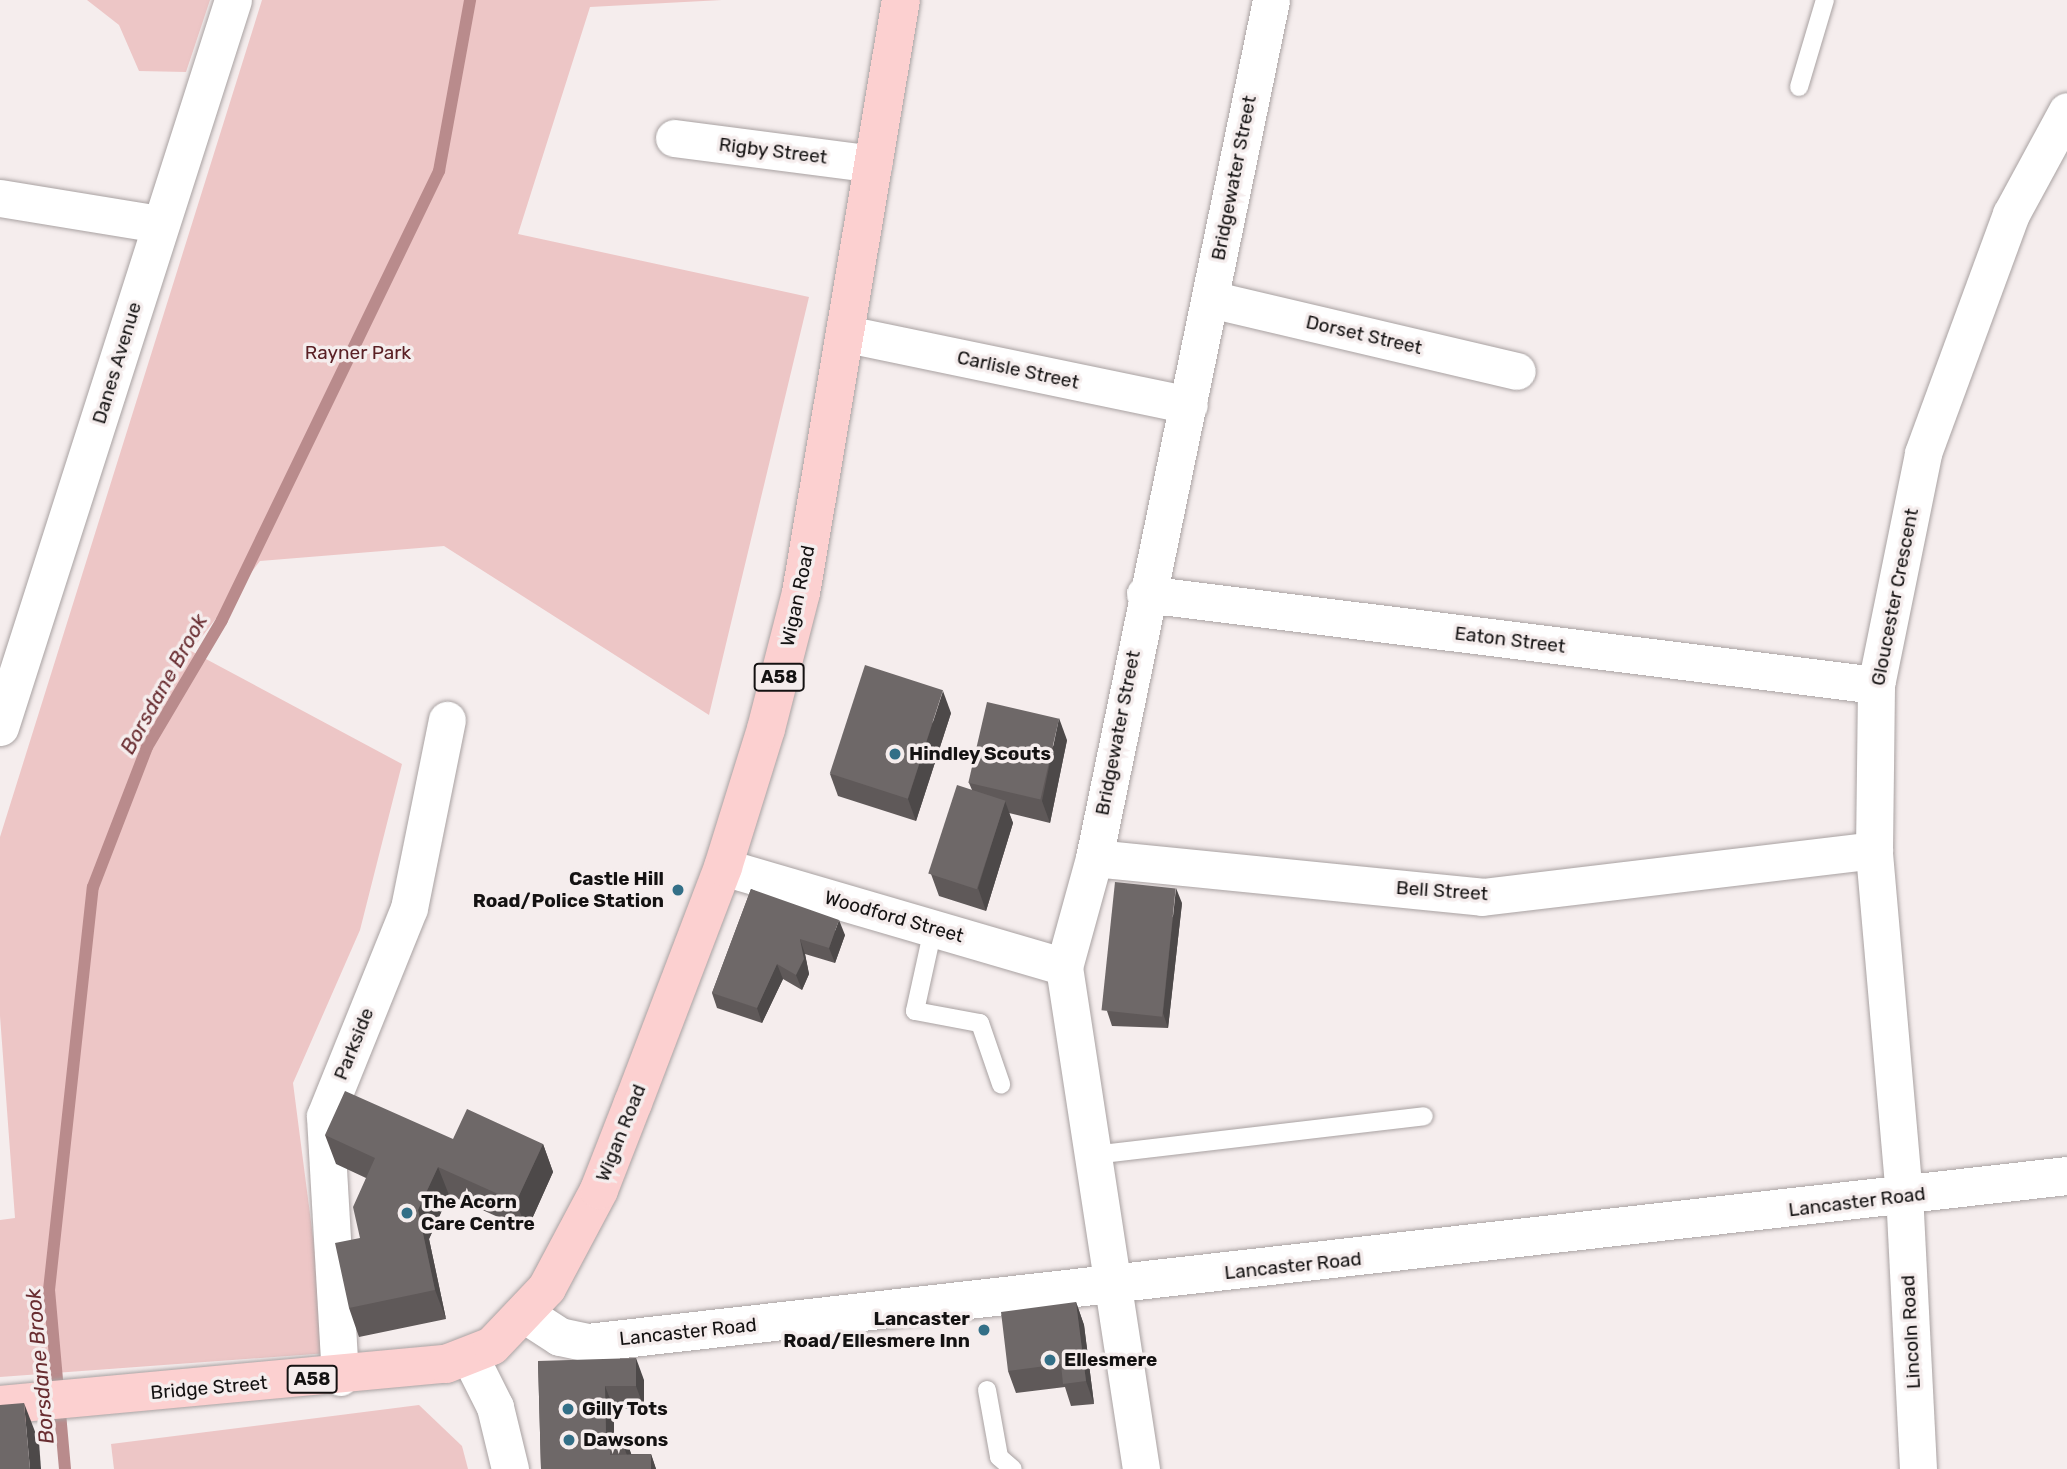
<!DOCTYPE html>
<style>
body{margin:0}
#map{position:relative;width:2067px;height:1469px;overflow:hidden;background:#f5eded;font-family:Rubik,sans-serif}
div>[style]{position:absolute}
.green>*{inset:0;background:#edc6c6}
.stream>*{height:12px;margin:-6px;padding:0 6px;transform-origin:6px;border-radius:6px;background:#b98b8c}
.roads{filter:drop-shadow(0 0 2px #a9a2a2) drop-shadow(0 0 2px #a9a2a2)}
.service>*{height:18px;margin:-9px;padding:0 9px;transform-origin:9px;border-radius:9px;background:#fff}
.minor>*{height:37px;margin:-18.5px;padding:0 18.5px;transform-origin:18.5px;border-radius:18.5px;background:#fff}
.tertiary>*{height:38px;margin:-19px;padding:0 19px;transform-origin:19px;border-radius:19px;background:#fff}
.trunk>*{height:38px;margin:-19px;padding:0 19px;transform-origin:19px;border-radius:19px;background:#fcd0d0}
.wall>*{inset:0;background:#5f5959}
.shaded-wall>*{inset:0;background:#4d4949}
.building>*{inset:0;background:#6e6868;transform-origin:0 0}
.dots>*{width:19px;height:19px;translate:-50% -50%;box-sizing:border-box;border:4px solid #f5eded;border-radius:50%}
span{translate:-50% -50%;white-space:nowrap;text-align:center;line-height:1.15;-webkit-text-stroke:7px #f5eded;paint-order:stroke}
.shield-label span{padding:2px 5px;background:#f5eded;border:2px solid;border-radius:5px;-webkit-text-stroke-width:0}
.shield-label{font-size:18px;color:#141212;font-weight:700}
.street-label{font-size:19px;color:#141212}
.park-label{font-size:19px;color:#5a2025}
.poi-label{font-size:19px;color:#141212;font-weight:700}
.left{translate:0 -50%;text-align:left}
.right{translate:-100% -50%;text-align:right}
.water-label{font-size:21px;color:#692d31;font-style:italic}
</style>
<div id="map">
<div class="green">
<div style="clip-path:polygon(87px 0,210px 0,186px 72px,139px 71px,119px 25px)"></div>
<div style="clip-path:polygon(262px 0,722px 0,590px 7px,518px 234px,809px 297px,709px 715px,444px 546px,260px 561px,191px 651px,402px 764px,360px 930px,293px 1083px,328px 1353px,0 1377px,0 1220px,15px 1218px,0 1016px,0 837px)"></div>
<div style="clip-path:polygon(419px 1405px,462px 1446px,468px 1469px,114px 1469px,111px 1444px)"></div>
</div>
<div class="stream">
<div style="left:65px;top:1469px;width:180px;rotate:-95.1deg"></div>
<div style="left:49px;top:1290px;width:405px;rotate:-83.8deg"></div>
<div style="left:93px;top:887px;width:150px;rotate:-68.9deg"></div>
<div style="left:147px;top:747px;width:147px;rotate:-59.4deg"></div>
<div style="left:222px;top:620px;width:499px;rotate:-64.2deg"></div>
<div style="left:439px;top:171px;width:174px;rotate:-79.7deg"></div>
</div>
<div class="roads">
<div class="service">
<div style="left:1799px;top:87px;width:91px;rotate:-73.4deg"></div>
<div style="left:933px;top:929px;width:84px;rotate:102.4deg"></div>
<div style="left:915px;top:1011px;width:66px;rotate:10.5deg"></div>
<div style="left:980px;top:1023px;width:65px;rotate:71deg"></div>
<div style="left:1094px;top:1155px;width:332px;rotate:-6.7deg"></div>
<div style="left:987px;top:1390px;width:68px;rotate:79.8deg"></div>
<div style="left:999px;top:1457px;width:18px;rotate:41deg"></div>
</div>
<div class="minor">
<div style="left:674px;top:138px;width:201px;rotate:7.4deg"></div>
<div style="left:0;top:198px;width:161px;rotate:9.3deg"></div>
<div style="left:1210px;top:299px;width:315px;rotate:13.2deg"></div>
<div style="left:847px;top:334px;width:349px;rotate:11.7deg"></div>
<div style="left:1145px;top:594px;width:737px;rotate:7.1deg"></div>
<div style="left:0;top:727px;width:763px;rotate:-72.23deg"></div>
<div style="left:1094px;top:858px;width:390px;rotate:5.7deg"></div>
<div style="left:1482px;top:897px;width:395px;rotate:-6.8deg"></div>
<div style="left:723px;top:867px;width:355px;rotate:16.3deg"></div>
<div style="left:470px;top:1357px;width:56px;rotate:63.4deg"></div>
<div style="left:495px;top:1407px;width:64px;rotate:76.4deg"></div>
<div style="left:340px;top:1377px;width:261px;rotate:-93.3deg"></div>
<div style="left:325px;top:1116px;width:224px;rotate:-68deg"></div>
<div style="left:409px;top:908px;width:192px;rotate:-78.6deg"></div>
<div style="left:1141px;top:1469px;width:508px;rotate:-98.72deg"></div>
<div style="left:1064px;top:967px;width:113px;rotate:-74.6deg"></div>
<div style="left:1094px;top:858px;width:876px;rotate:-78.34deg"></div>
<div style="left:1918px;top:1469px;width:273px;rotate:-92.9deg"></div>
<div style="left:1904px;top:1196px;width:347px;rotate:-95deg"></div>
<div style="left:1874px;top:850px;width:165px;rotate:-89.3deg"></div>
<div style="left:1876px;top:685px;width:237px;rotate:-78.5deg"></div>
<div style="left:1923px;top:453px;width:255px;rotate:-69.8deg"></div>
<div style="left:2011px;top:214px;width:117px;rotate:-61.5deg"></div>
</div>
<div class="tertiary">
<div style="left:526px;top:1315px;width:40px;rotate:32.9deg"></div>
<div style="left:560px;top:1337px;width:29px;rotate:12deg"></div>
<div style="left:588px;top:1343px;width:1488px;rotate:-6.44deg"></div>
</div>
<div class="trunk">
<div style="left:0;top:1405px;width:448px;rotate:-5.3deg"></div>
<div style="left:446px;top:1364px;width:49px;rotate:-21.4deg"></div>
<div style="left:492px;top:1346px;width:80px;rotate:-46.5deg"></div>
<div style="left:547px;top:1288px;width:111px;rotate:-62deg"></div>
<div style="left:599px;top:1190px;width:93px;rotate:-68.7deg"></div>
<div style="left:633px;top:1103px;width:253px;rotate:-69.1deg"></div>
<div style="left:723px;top:867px;width:145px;rotate:-72.7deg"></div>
<div style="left:766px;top:729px;width:140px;rotate:-75.6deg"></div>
<div style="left:801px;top:593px;width:601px;rotate:-80.43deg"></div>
</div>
</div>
<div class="wall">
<div style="clip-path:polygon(951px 713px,916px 821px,838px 796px,830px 774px)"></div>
<div style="clip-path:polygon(1067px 740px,1050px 823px,1009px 813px,1013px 823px,986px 911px,939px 896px,931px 874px,972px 790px,969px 783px)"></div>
<div style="clip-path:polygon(751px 889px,845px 935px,835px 963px,805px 954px,809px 974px,802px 990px,783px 979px,762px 1023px,717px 1008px,712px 993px)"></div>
<div style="clip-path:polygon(1182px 903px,1168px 1028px,1112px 1026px,1107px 1011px)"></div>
<div style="clip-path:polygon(325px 1135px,453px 1139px,543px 1144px,553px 1172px,527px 1230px,449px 1195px,429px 1239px,446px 1319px,359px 1337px,349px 1308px,360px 1238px,366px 1178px,336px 1164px)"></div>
<div style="clip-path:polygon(1076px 1302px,1084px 1325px,1094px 1404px,1071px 1406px,1065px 1387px,1016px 1393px,1008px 1371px)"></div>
<div style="clip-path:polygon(538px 1361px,644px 1380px,644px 1408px,614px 1409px,614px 1434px,624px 1434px,631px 1454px,651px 1454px,656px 1469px,541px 1469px)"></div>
</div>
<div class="shaded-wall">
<div style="clip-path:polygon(943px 691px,951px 713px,916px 821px,908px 799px)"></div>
<div style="clip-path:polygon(1059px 718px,1067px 740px,1050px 823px,1042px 801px)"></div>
<div style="clip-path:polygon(1005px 801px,1013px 823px,986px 911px,978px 888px)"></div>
<div style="clip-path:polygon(1176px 888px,1182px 903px,1168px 1028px,1163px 1013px)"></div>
<div style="clip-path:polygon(839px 920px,845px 935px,835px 963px,829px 948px)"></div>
<div style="clip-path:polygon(800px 939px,805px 954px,809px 974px,802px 990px,796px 975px)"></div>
<div style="clip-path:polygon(777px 964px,783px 979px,762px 1023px,757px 1008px)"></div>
<div style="clip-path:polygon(543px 1144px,553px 1172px,527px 1230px,516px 1202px)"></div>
<div style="clip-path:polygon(438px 1167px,449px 1195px,429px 1239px,446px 1319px,435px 1290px,418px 1210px)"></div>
<div style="clip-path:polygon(1076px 1302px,1084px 1325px,1094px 1404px,1086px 1381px)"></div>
<div style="clip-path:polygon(636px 1358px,644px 1380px,644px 1408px,636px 1386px)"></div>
<div style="clip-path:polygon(605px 1386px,614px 1409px,614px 1447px,606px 1434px)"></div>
<div style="clip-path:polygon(24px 1403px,39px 1442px,41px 1469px,30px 1469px)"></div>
<div style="clip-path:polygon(624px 1434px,632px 1456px,632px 1469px,624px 1447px)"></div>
<div style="clip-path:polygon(651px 1454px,656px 1469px,651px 1469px)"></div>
</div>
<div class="building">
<div style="left:865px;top:665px;width:82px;height:114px;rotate:18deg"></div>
<div style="left:987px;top:702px;width:74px;height:83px;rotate:13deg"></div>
<div style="left:957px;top:785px;width:51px;height:93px;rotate:18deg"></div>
<div style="left:1115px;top:882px;width:61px;height:129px;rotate:6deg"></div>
<div style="clip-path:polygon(751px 889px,839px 920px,829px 948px,800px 939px,804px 959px,796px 975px,777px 964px,757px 1008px,712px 993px)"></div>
<div style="clip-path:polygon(345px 1091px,453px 1139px,467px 1109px,543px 1144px,516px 1202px,438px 1167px,418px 1210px,435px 1290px,349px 1308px,335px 1243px,360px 1238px,353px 1207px,375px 1158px,325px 1135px)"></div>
<div style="clip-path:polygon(1076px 1302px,1086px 1381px,1063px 1384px,1061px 1364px,1008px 1371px,1001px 1312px)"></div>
<div style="clip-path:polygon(636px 1358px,636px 1386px,605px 1386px,606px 1434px,624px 1434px,624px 1447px,610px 1447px,610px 1455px,651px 1454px,651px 1469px,541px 1469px,538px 1361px)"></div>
<div style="clip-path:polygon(24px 1403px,30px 1469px,0 1469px,0 1405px)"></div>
</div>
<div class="dots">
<div style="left:895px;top:754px;background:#336f87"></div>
<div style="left:678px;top:890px;background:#336f87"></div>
<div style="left:407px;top:1213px;background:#336f87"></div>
<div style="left:984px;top:1330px;background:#336f87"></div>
<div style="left:1050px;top:1360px;background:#336f87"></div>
<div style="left:568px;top:1409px;background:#336f87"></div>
<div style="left:569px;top:1440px;background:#336f87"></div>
</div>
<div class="shield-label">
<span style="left:779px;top:677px">A58</span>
<span style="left:312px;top:1379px">A58</span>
</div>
<div class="street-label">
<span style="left:773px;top:151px;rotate:7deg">Rigby Street</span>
<span style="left:1234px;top:178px;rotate:-79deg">Bridgewater Street</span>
<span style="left:1364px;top:335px;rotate:13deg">Dorset Street</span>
<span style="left:117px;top:363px;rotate:-73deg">Danes Avenue</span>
<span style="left:1018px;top:370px;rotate:12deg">Carlisle Street</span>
<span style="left:798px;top:596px;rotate:-78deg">Wigan Road</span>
<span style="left:1895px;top:597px;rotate:-79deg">Gloucester Crescent</span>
<span style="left:1510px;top:640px;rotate:7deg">Eaton Street</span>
<span style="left:1118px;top:733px;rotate:-79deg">Bridgewater Street</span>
<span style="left:1442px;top:891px;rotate:4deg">Bell Street</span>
<span style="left:894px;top:917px;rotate:16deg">Woodford Street</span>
<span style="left:354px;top:1044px;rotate:-68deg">Parkside</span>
<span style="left:621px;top:1133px;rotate:-68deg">Wigan Road</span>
<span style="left:1857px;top:1202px;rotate:-7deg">Lancaster Road</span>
<span style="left:1293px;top:1266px;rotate:-6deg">Lancaster Road</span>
<span style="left:688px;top:1332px;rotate:-6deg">Lancaster Road</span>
<span style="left:1911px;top:1332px;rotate:-93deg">Lincoln Road</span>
<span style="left:209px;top:1388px;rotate:-5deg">Bridge Street</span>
</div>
<div class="park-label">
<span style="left:358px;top:353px">Rayner Park</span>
</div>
<div class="poi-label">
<span class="left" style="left:909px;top:754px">Hindley Scouts</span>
<span class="right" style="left:664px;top:890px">Castle Hill<br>Road/Police Station</span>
<span class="left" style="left:421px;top:1213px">The Acorn<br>Care Centre</span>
<span class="right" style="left:970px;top:1330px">Lancaster<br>Road/Ellesmere Inn</span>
<span class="left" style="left:1064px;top:1360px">Ellesmere</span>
<span class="left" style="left:582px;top:1409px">Gilly Tots</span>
<span class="left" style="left:583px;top:1440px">Dawsons</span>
</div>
<div class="water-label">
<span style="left:164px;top:684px;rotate:-61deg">Borsdane Brook</span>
<span style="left:40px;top:1366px;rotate:-95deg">Borsdane Brook</span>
</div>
</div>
